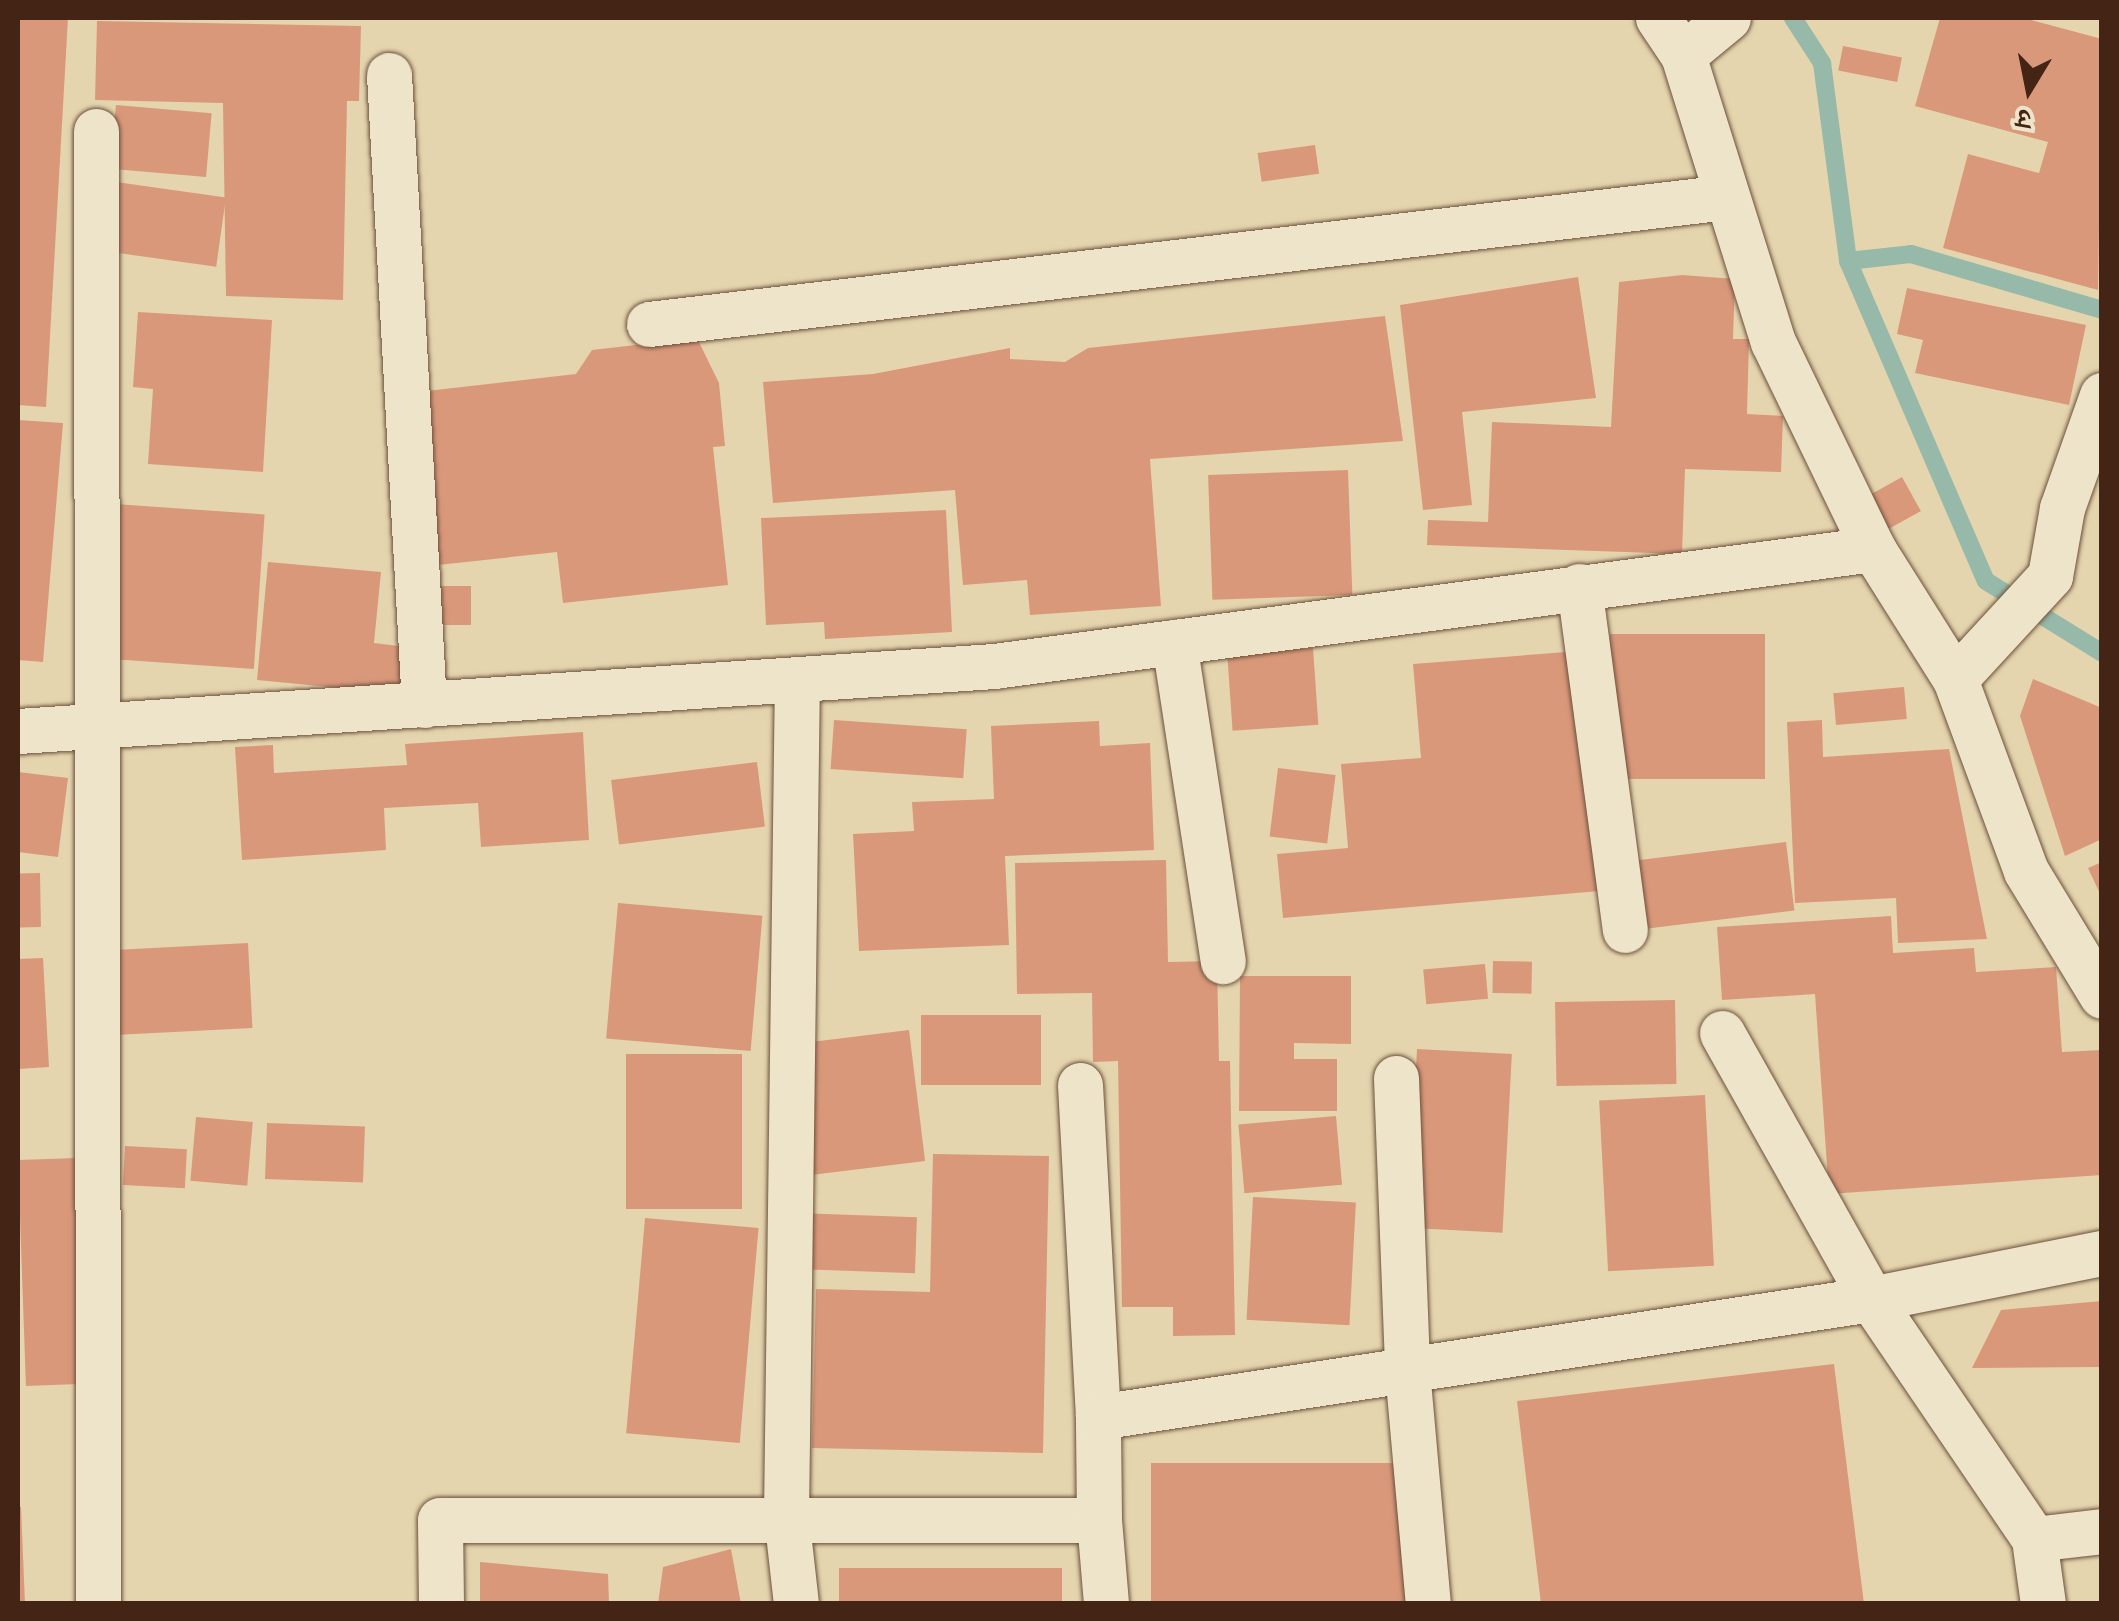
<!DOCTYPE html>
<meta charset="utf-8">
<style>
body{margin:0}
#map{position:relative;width:2119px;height:1621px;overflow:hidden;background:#e5d5ae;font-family:"EB Garamond","Noto Serif Devanagari",serif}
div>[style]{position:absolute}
.stream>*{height:18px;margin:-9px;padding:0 9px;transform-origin:9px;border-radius:9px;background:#96b9a9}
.building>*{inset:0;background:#da987a;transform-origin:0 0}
.roads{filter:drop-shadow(0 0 2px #6c513b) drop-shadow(0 0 2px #6c513b)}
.minor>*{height:45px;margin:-22.5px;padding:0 22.5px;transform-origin:22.5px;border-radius:22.5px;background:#eee4ca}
span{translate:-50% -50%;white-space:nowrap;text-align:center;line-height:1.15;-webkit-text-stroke:9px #eee4ca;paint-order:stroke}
.frame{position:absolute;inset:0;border:20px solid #442515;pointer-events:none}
.north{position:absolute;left:1979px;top:40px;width:100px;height:100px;-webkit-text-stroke:8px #eee4ca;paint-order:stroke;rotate:190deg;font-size:28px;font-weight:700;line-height:40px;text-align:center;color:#442515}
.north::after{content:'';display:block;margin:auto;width:35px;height:45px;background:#442515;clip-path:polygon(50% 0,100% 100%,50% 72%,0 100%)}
</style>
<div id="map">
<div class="stream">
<div style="left:1793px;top:18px;width:54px;rotate:57.2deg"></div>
<div style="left:1822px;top:63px;width:200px;rotate:82.5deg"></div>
<div style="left:1848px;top:261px;width:348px;rotate:66.7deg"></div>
<div style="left:1986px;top:581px;width:137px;rotate:31.8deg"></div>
<div style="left:1848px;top:261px;width:63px;rotate:-6.3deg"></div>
<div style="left:1911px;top:254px;width:199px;rotate:16.3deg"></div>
</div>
<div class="building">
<div style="clip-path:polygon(18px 18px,68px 18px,46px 407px,18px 405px)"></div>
<div style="clip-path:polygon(1940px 18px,2024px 18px,2102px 39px,2098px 290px,1943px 248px,1968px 154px,2039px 173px,2048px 142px,1915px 106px)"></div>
<div style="clip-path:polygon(97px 21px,361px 26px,359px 101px,347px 101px,343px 300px,226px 296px,223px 103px,95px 100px)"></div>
<div style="left:1843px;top:46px;width:60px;height:25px;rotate:11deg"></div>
<div style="left:116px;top:105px;width:96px;height:64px;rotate:5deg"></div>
<div style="left:1315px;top:145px;width:29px;height:58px;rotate:82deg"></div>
<div style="left:116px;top:182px;width:111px;height:70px;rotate:8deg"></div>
<div style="clip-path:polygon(1682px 275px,1735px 279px,1733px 339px,1749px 339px,1747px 414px,1783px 416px,1781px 472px,1685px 469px,1682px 554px,1427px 545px,1428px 520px,1488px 522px,1492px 422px,1611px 427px,1619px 282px)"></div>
<div style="clip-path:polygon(1578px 277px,1596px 398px,1462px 412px,1472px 505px,1423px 510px,1400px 305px)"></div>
<div style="clip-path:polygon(1907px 288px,2086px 325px,2069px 405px,1915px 373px,1923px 340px,1897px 334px)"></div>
<div style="clip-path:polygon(138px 312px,272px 320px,263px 472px,148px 464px,153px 389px,133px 387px)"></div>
<div style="clip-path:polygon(1385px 316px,1403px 441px,1150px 459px,1161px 606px,1030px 615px,1027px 580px,963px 585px,955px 490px,773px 503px,763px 382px,873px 374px,1010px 348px,1010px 359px,1065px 362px,1088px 348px)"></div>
<div style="clip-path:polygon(697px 338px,719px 383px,725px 446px,713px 447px,728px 585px,563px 603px,557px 552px,429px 566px,418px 392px,576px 374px,592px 350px)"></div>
<div style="clip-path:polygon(18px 420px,63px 423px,43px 662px,18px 660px)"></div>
<div style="left:1348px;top:470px;width:125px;height:140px;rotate:88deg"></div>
<div style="left:1902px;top:477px;width:39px;height:38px;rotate:61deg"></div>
<div style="left:115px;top:504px;width:150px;height:155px;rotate:4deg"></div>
<div style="clip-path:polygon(946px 510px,952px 632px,825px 639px,824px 622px,766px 625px,761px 518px)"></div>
<div style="clip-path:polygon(268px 562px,381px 572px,374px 643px,407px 647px,403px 694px,257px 680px)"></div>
<div style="left:430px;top:586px;width:41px;height:39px"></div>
<div style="left:1610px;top:634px;width:155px;height:145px"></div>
<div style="left:1313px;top:648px;width:77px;height:86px;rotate:86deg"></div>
<div style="clip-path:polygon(1579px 651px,1599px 891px,1283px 918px,1277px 854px,1348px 848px,1341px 764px,1421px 758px,1413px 664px)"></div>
<div style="clip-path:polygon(2033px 679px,2102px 708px,2102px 839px,2065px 856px,2020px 716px)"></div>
<div style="left:1904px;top:687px;width:32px;height:71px;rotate:85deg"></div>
<div style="left:834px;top:720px;width:133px;height:49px;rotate:4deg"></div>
<div style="clip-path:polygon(1822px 720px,1823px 757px,1949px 749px,1987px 939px,1898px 943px,1896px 898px,1795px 903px,1787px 722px)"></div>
<div style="clip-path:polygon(1099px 721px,1100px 746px,1150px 743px,1154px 850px,1005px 856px,1009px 945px,859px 951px,853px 834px,914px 831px,912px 802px,994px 799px,991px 726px)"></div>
<div style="clip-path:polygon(583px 732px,589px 840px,481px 847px,478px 803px,384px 808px,386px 850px,242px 860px,235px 747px,273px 745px,274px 773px,407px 765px,405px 744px)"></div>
<div style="left:757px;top:762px;width:65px;height:147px;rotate:83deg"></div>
<div style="left:1278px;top:768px;width:58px;height:69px;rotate:7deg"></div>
<div style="clip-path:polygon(18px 772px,68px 778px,58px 857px,18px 852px)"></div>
<div style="left:1786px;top:842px;width:69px;height:166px;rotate:83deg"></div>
<div style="clip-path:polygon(1166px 860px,1168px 962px,1217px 961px,1219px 1061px,1230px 1061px,1235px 1335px,1173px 1336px,1173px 1307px,1122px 1307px,1118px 1061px,1093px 1062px,1092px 993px,1017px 994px,1015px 863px)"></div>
<div style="clip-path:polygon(2102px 862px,2102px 898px,2088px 868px)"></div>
<div style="left:40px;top:873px;width:54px;height:22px;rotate:89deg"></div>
<div style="left:618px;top:903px;width:145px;height:136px;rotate:5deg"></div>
<div style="clip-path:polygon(1891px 916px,1893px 953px,1974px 948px,1976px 972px,2056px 967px,2062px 1052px,2102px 1050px,2102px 1175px,1829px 1194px,1815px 994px,1722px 1000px,1717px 927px)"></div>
<div style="left:248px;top:943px;width:85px;height:143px;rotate:87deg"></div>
<div style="clip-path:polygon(43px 958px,49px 1067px,18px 1069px,18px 959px)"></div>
<div style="left:1493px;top:961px;width:39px;height:32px;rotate:1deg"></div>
<div style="left:1485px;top:964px;width:35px;height:62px;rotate:85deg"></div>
<div style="clip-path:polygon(1240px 976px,1351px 976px,1351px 1044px,1294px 1043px,1294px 1059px,1337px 1059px,1337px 1111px,1239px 1111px)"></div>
<div style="left:1675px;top:1000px;width:84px;height:120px;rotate:89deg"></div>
<div style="left:921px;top:1015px;width:120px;height:70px"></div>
<div style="left:909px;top:1030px;width:132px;height:113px;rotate:83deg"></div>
<div style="left:1417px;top:1049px;width:95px;height:179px;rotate:3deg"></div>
<div style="left:742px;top:1054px;width:155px;height:116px;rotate:90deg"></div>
<div style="left:1705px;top:1095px;width:171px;height:106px;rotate:87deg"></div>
<div style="left:1336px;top:1116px;width:69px;height:98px;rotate:85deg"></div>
<div style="left:196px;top:1117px;width:57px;height:64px;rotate:5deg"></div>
<div style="left:267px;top:1123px;width:98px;height:56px;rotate:2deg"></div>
<div style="left:125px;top:1146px;width:62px;height:39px;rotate:3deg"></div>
<div style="clip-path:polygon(933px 1154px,1049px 1156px,1043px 1453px,812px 1448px,816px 1289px,930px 1292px)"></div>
<div style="left:77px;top:1158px;width:226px;height:59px;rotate:88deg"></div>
<div style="left:1253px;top:1197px;width:103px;height:123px;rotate:3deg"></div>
<div style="left:797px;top:1213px;width:120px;height:56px;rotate:2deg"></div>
<div style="left:645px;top:1218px;width:114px;height:216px;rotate:5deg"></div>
<div style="clip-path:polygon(2102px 1301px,2102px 1367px,1972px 1368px,2001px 1310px)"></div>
<div style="clip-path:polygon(1834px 1364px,1864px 1604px,1541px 1604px,1517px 1401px)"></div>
<div style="left:1151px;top:1463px;width:256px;height:140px"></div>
<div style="clip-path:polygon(18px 1507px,21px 1507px,25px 1604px,18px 1604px)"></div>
<div style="clip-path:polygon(731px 1549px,741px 1604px,658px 1604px,663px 1567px)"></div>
<div style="clip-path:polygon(480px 1562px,608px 1574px,609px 1604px,480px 1604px)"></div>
<div style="left:1062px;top:1568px;width:36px;height:223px;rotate:90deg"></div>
</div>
<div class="roads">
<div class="minor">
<div style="left:1658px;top:18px;width:45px;rotate:56deg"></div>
<div style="left:1683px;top:55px;width:301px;rotate:72.6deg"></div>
<div style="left:1773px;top:342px;width:230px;rotate:64.2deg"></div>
<div style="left:1873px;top:549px;width:154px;rotate:57.8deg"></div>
<div style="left:1955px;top:679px;width:205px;rotate:69.7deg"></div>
<div style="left:2026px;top:871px;width:146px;rotate:58.7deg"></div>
<div style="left:1683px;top:55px;width:58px;rotate:-39.4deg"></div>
<div style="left:389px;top:75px;width:631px;rotate:86.82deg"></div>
<div style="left:96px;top:131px;width:1473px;rotate:89.92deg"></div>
<div style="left:649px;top:324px;width:1085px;rotate:-6.72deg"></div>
<div style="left:1579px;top:586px;width:347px;rotate:82.4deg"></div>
<div style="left:1174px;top:642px;width:323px;rotate:81.3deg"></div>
<div style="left:1955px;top:679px;width:140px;rotate:-47.3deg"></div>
<div style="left:2050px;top:576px;width:69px;rotate:-80deg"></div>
<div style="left:2062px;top:508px;width:120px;rotate:-70.5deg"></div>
<div style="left:18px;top:731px;width:978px;rotate:-3.81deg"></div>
<div style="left:994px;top:666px;width:887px;rotate:-7.58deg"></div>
<div style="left:1722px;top:1033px;width:305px;rotate:60.7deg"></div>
<div style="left:1871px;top:1299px;width:290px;rotate:55.8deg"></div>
<div style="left:2034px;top:1539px;width:68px;rotate:-6.7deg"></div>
<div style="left:1396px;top:1078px;width:292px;rotate:87.8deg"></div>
<div style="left:1407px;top:1370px;width:235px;rotate:84.9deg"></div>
<div style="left:1080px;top:1085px;width:332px;rotate:86.9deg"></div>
<div style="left:1099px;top:1520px;width:84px;rotate:85.2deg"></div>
<div style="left:2034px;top:1539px;width:66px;rotate:82.1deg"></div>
<div style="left:441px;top:1604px;width:84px;rotate:-90.7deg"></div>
<div style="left:440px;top:1520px;width:659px"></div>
<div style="left:1099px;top:1520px;width:103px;rotate:-90.6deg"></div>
<div style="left:1098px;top:1417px;width:782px;rotate:-8.68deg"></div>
<div style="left:1871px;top:1299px;width:236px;rotate:-11.3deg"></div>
<div style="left:796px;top:1604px;width:90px;rotate:-96.4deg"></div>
<div style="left:786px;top:1515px;width:836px;rotate:-89.25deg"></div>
</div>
</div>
<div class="frame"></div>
<div class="north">उ</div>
</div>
